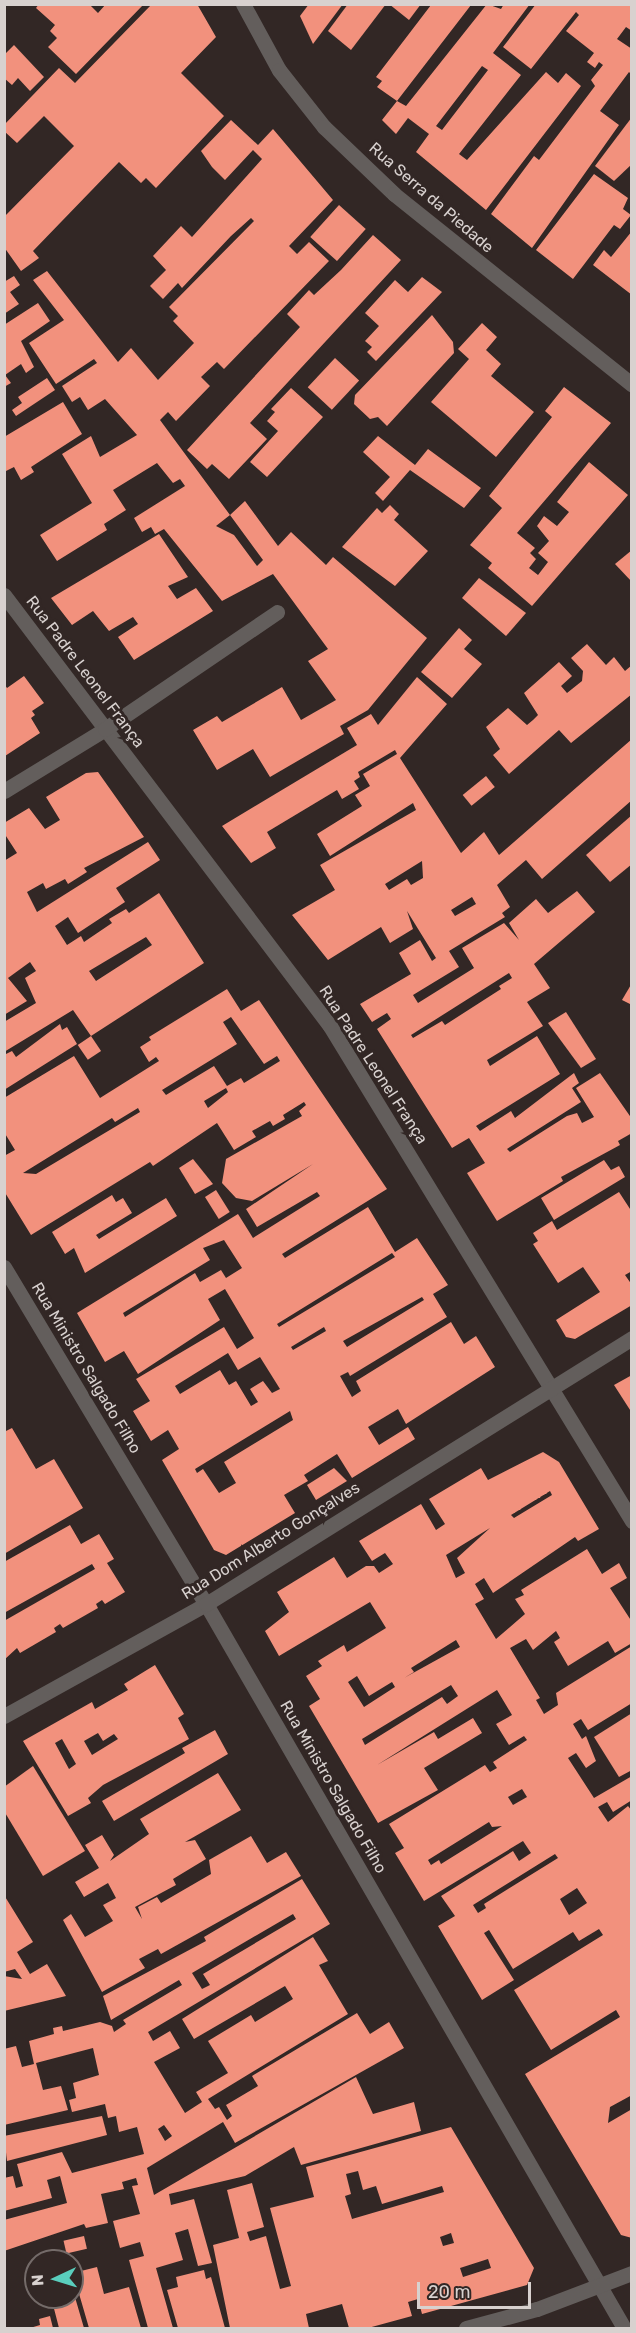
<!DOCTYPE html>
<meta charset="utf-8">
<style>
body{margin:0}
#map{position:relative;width:636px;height:2333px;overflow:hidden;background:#322725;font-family:Rubik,sans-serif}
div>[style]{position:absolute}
.building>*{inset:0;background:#f2917d;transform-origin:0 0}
.minor>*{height:15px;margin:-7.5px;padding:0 7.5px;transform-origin:7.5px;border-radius:7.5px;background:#635e5c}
span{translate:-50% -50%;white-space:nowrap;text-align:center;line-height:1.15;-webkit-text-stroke:6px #322725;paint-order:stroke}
.street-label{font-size:16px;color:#d8d1cf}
.frame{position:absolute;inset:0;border:6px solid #d8d1cf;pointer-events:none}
.north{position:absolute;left:24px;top:2249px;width:60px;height:60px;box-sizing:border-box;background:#322725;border:2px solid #746b69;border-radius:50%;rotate:266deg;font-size:16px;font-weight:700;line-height:24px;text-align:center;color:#d8d1cf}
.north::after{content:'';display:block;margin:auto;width:21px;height:27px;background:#5acebd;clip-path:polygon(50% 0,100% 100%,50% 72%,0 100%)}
.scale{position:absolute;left:417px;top:2282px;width:114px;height:27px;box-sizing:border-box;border:3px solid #d8d1cf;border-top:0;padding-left:8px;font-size:18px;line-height:21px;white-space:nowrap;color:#d8d1cf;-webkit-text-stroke:4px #322725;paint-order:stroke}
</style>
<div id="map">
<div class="building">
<div style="clip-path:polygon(39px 4px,89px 4px,98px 13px,106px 4px,144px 4px,76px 74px,48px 47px,57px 38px,50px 31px,55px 25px,36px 8px)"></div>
<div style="clip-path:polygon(152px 4px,197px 4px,216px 37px,181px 73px,224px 116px,156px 188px,146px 178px,141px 183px,119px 162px,33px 251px,39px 258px,21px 271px,4px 247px,4px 217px,74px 146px,44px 116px,17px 143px,4px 131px,4px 125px,59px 68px,75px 83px)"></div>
<div style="clip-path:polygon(309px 4px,343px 4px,313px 44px,300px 16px)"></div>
<div style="clip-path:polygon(348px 4px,386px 4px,351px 50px,328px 31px)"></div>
<div style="clip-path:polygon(389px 4px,421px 4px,409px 20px)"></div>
<div style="clip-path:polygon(evenodd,487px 4px,501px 9px,504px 4px,530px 4px,493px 53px,521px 75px,459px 154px,467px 160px,546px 72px,558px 83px,566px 73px,581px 86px,486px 210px,416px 152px,429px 134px,408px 118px,396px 134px,382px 120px,397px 101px,406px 106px,487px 4px,482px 66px,488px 70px,442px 130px,436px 126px,482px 66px)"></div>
<div style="clip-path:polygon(536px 4px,632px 4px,632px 31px,626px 27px,617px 39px,632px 49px,632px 75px,629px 72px,600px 111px,619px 125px,532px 248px,491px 214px,534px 156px,539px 160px,595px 86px,591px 80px,603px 65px,599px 62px,595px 68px,587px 62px,594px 53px,566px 31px,579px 15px,576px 12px,531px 69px,503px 47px)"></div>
<div style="clip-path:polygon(431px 5px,471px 5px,397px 101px,377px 87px,382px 81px,376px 77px)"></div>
<div style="clip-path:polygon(14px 45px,44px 77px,30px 91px,18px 78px,12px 85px,4px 78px,4px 55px)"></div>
<div style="clip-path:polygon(632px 117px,632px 164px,614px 181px,595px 166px)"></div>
<div style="clip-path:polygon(231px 120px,258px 145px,273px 129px,333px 200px,289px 246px,297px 254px,309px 242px,329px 261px,224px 369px,217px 362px,201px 377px,210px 386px,176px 421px,168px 412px,160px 420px,230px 515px,216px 526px,234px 535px,257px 566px,263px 560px,230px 515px,245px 501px,278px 546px,291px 532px,326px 565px,333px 557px,427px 638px,368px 710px,340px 726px,344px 734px,270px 777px,253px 749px,217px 770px,193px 730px,217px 716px,222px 722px,282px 687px,301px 720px,336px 700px,308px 661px,328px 649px,273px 574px,222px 601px,164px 529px,155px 534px,151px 527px,142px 532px,134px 518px,185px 486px,180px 479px,173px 483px,157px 463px,113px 490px,126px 510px,104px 524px,107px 530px,57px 561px,40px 535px,92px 503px,62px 454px,91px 436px,100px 457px,137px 435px,105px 399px,88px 410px,80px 397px,72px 402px,62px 386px,97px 363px,94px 359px,56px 384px,29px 343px,64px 320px,33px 280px,47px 271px,118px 362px,131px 348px,158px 380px,194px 343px,173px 321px,178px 316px,169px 307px,254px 221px,251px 218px,231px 236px,182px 288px,178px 283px,163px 299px,150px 286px,166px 270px,153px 256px,181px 226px,192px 237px,262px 159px,253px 150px,225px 180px,212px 167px,201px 151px)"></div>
<div style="clip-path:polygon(594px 174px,628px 198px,623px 209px,631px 215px,620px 229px,614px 225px,573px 279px,536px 250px)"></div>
<div style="left:339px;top:205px;width:36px;height:43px;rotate:42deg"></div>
<div style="clip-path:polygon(632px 231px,632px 295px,593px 265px,604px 250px,611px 257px)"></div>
<div style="clip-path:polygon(373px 235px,401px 260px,250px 423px,267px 439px,229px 479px,212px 464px,207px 469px,187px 450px,300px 327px,287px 314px,309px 290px,314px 295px,341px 270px)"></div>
<div style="clip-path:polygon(14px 276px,20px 285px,10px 292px,19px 304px,4px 314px,4px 282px)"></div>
<div style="clip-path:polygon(422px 277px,442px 292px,376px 361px,367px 352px,372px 347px,365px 341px,379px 326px,365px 313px,395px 280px,408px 292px)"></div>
<div style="clip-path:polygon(38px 303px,50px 321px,21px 341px,34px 367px,26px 373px,21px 364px,5px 375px,11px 383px,4px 387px,4px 325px)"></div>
<div style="clip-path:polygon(432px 315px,453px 342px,454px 353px,387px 426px,378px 417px,370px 419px,354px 404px,355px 395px)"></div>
<div style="clip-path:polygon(482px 323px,497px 337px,486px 350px,501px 364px,491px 376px,534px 412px,496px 457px,431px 402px,469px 359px,458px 349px)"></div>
<div style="left:335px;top:358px;width:33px;height:40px;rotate:43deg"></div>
<div style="clip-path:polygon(47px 378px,55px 390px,16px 416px,12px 410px,22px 403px,18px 397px)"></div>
<div style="clip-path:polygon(564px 387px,611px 423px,517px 533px,535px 548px,530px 553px,536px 559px,529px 568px,538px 575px,548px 562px,538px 553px,549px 541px,537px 526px,544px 516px,557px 526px,569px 512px,557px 502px,589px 462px,628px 495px,532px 606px,488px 568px,492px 563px,470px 545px,502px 508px,489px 496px,552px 417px,545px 411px)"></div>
<div style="clip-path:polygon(291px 388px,323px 417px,267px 477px,250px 462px,278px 431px,267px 421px,275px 412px,271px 409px)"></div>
<div style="clip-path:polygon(63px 402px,82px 434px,31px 467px,34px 472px,21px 480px,14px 467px,4px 472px,4px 437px)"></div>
<div style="clip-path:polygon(378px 436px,415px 465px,428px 449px,481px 488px,464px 508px,410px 470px,383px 501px,375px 493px,390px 477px,363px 452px)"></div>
<div style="clip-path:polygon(390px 505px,399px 514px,394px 520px,428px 551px,395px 586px,342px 547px,377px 508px,382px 513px)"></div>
<div style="clip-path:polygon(159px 534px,188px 577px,168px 586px,177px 599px,196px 588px,213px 611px,134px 660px,118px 637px,138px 624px,133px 617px,109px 631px,93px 611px,72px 625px,51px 598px)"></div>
<div style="clip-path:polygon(632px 550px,632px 582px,615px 564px)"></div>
<div style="clip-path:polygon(479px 578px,526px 613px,506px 636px,462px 598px)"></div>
<div style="clip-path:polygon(459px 628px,472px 640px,464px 649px,482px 664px,452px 698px,421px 672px)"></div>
<div style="clip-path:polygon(587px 644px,606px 665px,614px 657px,625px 671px,632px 665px,632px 694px,571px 743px,559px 730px,509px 774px,493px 755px,500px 749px,486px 727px,508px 708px,527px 725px,533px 720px,538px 715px,524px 693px,559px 662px,572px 676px,561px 686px,567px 693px,582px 681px,583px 671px,571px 658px)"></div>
<div style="clip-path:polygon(24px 676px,44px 703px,32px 711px,35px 715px,31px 718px,40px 733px,5px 756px,4px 684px,7px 688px)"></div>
<div style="clip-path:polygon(evenodd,417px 677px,447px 704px,400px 758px,461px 853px,484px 832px,499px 855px,632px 739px,632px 800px,542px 879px,526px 860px,497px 885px,510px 907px,502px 913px,505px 917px,449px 951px,459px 967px,413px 995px,418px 1003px,474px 968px,462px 948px,504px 923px,519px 940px,509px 923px,536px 899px,548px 913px,577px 891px,595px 912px,534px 964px,550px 988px,527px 1002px,543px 1026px,487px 1060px,490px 1066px,537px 1036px,560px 1074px,476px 1126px,480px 1131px,511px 1111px,515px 1118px,574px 1073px,579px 1083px,572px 1088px,581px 1102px,507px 1149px,510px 1152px,567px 1116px,577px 1113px,582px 1123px,594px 1117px,576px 1088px,600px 1073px,632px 1119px,632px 1133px,618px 1141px,620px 1145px,561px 1177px,563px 1181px,497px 1221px,467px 1173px,485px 1163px,469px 1138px,452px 1148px,377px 1029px,391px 1019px,387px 1013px,372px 1022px,360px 1004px,411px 974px,399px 953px,420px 940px,432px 961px,436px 958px,407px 911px,413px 929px,390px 943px,381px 927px,328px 960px,292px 915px,335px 890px,320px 865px,416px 810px,413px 803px,330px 856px,317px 834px,362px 806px,355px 795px,370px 786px,363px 774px,397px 754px,395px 750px,358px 772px,360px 777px,354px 781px,359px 789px,342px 799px,337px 790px,267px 832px,276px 848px,251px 863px,222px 826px,357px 745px,347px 728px,371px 714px,378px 725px,417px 677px,422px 861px,423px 878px,411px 885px,407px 879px,389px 890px,385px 884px,422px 861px,417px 677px,472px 897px,476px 904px,455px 916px,451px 910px,472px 897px,417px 677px,509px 973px,512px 978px,499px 986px,501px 989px,445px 1025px,442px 1021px,413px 1038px,411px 1035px,509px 973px)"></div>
<div style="clip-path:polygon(evenodd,98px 772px,144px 837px,84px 868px,87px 872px,68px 884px,65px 879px,46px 889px,43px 883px,27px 892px,37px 912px,148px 842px,160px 860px,116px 888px,125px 902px,78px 933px,68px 917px,55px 926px,67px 945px,81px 936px,84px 942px,112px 923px,109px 919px,126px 909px,129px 913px,159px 893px,204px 963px,91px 1036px,73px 1010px,4px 1052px,4px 1022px,36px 1003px,25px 978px,36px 971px,30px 962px,8px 978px,27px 1001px,4px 1015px,4px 861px,17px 853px,4px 833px,4px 823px,29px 808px,45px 829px,60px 820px,46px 797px,86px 773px,98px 772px,146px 937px,152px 945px,96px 981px,89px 971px,146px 937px)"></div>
<div style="left:486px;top:776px;width:14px;height:30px;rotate:51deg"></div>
<div style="clip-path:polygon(632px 815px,632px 864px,610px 882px,586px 855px)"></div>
<div style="clip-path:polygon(632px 983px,632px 1005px,622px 1000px)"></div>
<div style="clip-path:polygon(evenodd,227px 989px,241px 1011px,259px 1000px,387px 1189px,282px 1254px,285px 1258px,368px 1207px,395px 1252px,417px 1238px,448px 1285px,433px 1294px,447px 1317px,350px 1376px,348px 1372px,340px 1376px,352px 1397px,361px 1391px,356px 1381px,451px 1322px,464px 1344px,476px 1336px,495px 1367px,406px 1424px,398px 1409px,368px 1427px,379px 1445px,408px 1427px,415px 1439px,352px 1478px,337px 1454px,304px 1475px,308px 1481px,284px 1495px,295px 1513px,226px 1555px,214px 1550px,162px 1460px,179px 1449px,168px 1430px,151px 1441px,133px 1411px,150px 1401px,136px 1379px,224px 1327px,237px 1349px,254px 1338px,225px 1289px,208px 1299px,220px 1320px,138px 1374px,124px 1351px,105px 1362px,77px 1313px,238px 1214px,253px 1238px,320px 1196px,317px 1192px,257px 1227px,246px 1209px,313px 1164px,252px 1201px,236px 1198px,222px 1183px,226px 1159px,302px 1116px,299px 1111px,306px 1105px,304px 1102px,283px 1115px,285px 1119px,273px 1126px,270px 1121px,252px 1131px,256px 1137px,234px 1150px,217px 1123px,153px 1166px,150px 1162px,31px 1235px,4px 1191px,4px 1156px,15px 1150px,4px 1132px,4px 1098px,74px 1056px,100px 1098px,159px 1061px,156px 1057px,149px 1062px,140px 1047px,151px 1040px,149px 1037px,227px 989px,231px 1017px,264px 1064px,277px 1056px,280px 1061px,244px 1083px,241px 1078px,227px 1086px,214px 1066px,166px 1095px,162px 1090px,237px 1044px,223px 1022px,231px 1017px,227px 989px,226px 1088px,228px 1092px,208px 1108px,204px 1101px,226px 1088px,227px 989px,138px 1108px,140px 1112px,36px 1174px,23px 1173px,112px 1118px,115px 1122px,138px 1108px,227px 989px,224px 1240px,242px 1268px,226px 1278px,221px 1270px,200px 1282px,195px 1273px,125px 1317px,123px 1313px,210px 1260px,203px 1248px,224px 1240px,227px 989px,392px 1253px,395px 1257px,279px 1327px,277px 1324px,392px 1253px,227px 989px,422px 1297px,424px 1300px,347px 1347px,343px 1341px,422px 1297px,227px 989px,324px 1327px,326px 1331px,293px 1350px,291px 1347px,324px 1327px,227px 989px,228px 1353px,238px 1370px,260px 1357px,280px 1389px,272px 1393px,263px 1381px,250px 1389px,258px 1402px,251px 1406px,236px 1381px,229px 1385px,220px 1370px,180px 1394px,175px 1386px,228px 1353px,227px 989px,290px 1411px,293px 1420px,224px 1462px,236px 1483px,219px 1493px,203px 1469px,197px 1473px,195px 1469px,290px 1411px)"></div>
<div style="clip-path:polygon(566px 1012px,596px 1059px,581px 1068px,548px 1023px)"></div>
<div style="clip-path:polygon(60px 1024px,62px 1030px,67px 1027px,77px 1044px,4px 1090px,4px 1055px,12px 1051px,16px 1057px)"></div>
<div style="left:91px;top:1036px;width:18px;height:16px;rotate:56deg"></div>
<div style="clip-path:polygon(193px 1159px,213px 1184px,195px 1194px,179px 1168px)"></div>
<div style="clip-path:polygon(604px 1160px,611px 1170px,619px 1166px,625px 1177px,554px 1220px,541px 1198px)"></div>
<div style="left:216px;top:1190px;width:26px;height:13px;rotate:58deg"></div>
<div style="clip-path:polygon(619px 1192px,632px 1212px,632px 1271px,625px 1275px,632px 1285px,632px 1305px,575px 1339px,566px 1337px,556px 1320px,600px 1292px,583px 1267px,558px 1283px,533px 1244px,538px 1241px,533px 1233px,552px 1221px,557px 1230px)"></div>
<div style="clip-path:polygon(112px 1195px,116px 1202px,123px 1198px,132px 1213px,96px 1235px,99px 1239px,166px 1198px,177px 1216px,85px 1273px,74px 1248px,65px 1254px,52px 1232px)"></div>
<div style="clip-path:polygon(632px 1375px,632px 1413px,614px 1385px)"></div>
<div style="clip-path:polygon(12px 1428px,36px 1469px,54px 1459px,83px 1508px,4px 1554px,4px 1432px)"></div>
<div style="clip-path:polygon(evenodd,543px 1452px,559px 1462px,599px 1529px,578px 1541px,575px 1537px,493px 1593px,484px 1578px,475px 1584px,484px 1599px,475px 1604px,496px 1639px,525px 1614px,515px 1599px,524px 1595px,521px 1590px,587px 1549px,602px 1574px,619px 1563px,627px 1578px,610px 1588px,632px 1622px,632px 1643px,615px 1653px,608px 1641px,568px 1666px,554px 1642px,560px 1638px,556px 1631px,533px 1650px,526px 1639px,510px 1648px,540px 1698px,536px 1700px,544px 1714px,558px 1705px,556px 1693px,632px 1646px,632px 1703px,588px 1730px,581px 1719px,573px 1724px,582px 1739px,586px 1736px,596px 1761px,586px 1768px,576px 1753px,568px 1758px,594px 1798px,632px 1776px,632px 1800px,613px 1812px,607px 1802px,598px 1807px,608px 1822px,628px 1806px,632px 1811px,632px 2095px,610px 2107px,608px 2123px,632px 2109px,632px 2238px,621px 2235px,525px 2074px,620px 2017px,616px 2010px,551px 2050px,514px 1990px,603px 1935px,599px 1929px,579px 1941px,573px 1932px,513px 1969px,489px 1930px,484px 1933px,514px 1980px,482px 2000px,438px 1926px,455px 1916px,441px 1896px,513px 1851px,519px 1861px,531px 1853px,523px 1841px,424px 1901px,395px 1853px,404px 1848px,389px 1824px,485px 1765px,490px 1772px,497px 1768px,493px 1762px,527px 1740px,524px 1736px,509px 1745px,496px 1724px,512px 1715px,497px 1690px,377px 1765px,434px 1732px,438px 1739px,473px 1718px,482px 1733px,424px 1768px,438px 1790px,378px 1823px,309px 1706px,320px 1699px,306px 1676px,322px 1666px,318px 1661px,344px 1645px,347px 1652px,386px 1628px,370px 1602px,279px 1656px,265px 1631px,289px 1612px,277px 1592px,334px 1557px,347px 1578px,366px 1566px,374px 1566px,379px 1573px,393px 1564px,385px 1553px,372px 1561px,359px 1541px,421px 1504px,436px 1530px,445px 1524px,429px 1499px,481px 1468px,488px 1480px,543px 1452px,550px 1491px,552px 1495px,514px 1518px,511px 1515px,550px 1491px,543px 1452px,490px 1528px,457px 1558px,465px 1573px,456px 1578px,446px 1555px,490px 1528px,543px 1452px,456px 1640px,460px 1647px,404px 1678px,414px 1672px,411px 1668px,456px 1640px,543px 1452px,357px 1676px,369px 1696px,392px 1682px,395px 1687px,364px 1707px,348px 1682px,357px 1676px,543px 1452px,451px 1685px,458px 1696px,447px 1704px,442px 1697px,365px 1745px,362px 1739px,451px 1685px,543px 1452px,522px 1789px,527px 1797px,513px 1805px,508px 1797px,522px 1789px,543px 1452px,489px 1822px,492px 1827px,502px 1826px,441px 1864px,439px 1860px,431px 1865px,428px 1860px,489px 1822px,543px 1452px,555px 1854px,558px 1858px,484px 1904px,486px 1908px,478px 1913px,473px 1905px,555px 1854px,543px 1452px,577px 1888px,587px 1903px,569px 1915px,560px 1899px,577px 1888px)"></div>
<div style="clip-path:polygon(334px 1468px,347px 1481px,316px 1500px,307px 1485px)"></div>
<div style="clip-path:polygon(70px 1525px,81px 1544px,99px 1534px,114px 1559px,107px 1563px,125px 1592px,105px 1604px,102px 1600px,96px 1604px,98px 1608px,63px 1628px,60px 1624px,54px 1628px,56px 1632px,20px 1653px,17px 1648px,4px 1660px,4px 1621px,95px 1569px,92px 1564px,4px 1613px,4px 1562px)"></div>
<div style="clip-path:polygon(evenodd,155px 1665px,184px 1714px,178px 1718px,189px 1739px,103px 1785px,88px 1798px,91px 1803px,68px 1816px,23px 1741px,92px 1702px,95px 1709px,128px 1690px,124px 1684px,155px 1665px,98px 1733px,103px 1741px,114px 1734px,118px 1739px,92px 1755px,84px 1741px,98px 1733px,155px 1665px,62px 1739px,76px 1764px,69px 1769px,55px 1743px,62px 1739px)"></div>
<div style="clip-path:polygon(632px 1713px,632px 1770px,619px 1777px,594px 1737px)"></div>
<div style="clip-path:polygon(215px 1730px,228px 1754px,114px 1821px,102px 1801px,185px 1753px,182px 1748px)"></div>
<div style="clip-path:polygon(33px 1766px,85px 1851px,43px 1876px,4px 1811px,4px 1787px)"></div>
<div style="clip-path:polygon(218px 1773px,241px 1810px,185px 1842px,195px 1840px,206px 1859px,173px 1879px,176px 1885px,135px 1907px,142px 1919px,138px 1907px,157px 1897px,161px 1903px,211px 1874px,209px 1860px,251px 1836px,267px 1863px,286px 1852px,301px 1876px,161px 1954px,158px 1949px,139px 1959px,145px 1968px,102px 1992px,63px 1920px,71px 1914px,85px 1937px,113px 1921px,103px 1905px,116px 1898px,108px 1883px,84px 1897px,75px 1882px,99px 1868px,85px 1845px,102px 1835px,114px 1855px,110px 1861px,149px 1834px,140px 1819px)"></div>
<div style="clip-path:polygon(evenodd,302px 1879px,330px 1924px,148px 2032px,153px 2041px,170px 2031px,180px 2048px,154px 2062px,185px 2113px,202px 2102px,196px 2092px,228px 2073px,208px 2041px,251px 2015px,255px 2022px,293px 1999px,285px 1986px,194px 2039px,182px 2019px,313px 1937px,328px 1961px,319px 1965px,348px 2014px,208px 2099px,215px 2109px,219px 2107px,227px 2120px,232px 2116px,226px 2105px,258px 2086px,252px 2076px,357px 2013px,370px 2034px,389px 2022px,404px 2048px,235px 2143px,223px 2122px,147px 2168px,154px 2195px,356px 2077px,373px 2114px,414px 2102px,421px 2131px,301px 2165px,294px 2147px,245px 2176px,169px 2194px,171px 2205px,194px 2199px,212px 2263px,198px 2266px,188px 2229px,175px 2233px,183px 2260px,156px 2268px,173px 2328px,148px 2328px,129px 2260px,144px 2256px,140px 2242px,120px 2248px,113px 2221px,140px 2214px,132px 2186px,138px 2185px,136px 2178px,122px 2182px,124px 2189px,101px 2194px,108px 2223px,86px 2228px,84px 2224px,4px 2251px,4px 2220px,67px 2203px,60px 2176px,47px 2180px,52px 2198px,4px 2211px,4px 2178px,13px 2176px,16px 2188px,23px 2186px,17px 2164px,62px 2152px,72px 2173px,144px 2154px,137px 2127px,119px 2132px,116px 2116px,108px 2118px,105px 2104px,72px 2112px,69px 2100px,76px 2098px,73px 2083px,99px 2075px,93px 2048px,36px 2063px,43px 2090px,61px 2086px,68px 2110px,4px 2125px,4px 2049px,16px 2046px,22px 2067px,34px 2064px,29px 2041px,54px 2034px,53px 2028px,62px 2026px,63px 2031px,100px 2022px,112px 2026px,114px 2032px,126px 2024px,123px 2020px,182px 1985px,179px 1980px,111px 2020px,103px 1996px,206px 1941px,204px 1937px,302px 1879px,293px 1914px,296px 1919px,203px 1974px,210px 1985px,202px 1989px,192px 1973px,293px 1914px,302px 1879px,164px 2125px,172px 2136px,165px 2141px,158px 2129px,164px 2125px)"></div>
<div style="clip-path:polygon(4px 1895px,33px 1942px,17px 1952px,30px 1974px,47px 1964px,66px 1996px,4px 2011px,4px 1976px,22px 1979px,15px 1969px,4px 1972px)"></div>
<div style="clip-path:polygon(102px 2116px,107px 2135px,7px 2161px,4px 2136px)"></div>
<div style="clip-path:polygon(evenodd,451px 2127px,534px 2268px,527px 2285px,422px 2314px,418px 2299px,408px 2302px,412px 2316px,368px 2328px,349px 2328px,342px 2304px,306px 2314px,309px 2328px,230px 2328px,213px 2245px,239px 2238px,227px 2190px,252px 2183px,264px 2227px,247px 2232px,250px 2241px,266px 2236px,280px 2289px,291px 2286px,270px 2208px,314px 2197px,306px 2167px,451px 2127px,358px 2171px,363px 2190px,376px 2186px,382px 2204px,442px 2186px,444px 2192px,352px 2219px,345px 2196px,351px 2194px,346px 2174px,358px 2171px,451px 2127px,451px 2233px,454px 2243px,443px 2246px,440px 2237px,451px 2233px,451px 2127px,488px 2259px,491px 2268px,463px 2277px,460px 2268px,488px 2259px)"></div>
<div style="left:84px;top:2236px;width:13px;height:21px;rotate:77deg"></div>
<div style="clip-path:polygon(64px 2253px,66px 2261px,38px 2261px,38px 2260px)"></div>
<div style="clip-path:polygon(97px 2267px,104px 2294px,129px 2287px,141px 2328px,89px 2328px,73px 2273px)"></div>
<div style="clip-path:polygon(204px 2270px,206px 2279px,211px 2277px,225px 2328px,178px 2328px,167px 2290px,178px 2287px,176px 2277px)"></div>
<div style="clip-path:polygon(72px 2287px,84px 2328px,59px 2328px,51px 2297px,72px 2297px)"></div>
<div style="clip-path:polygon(50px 2316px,53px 2328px,30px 2328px,40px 2325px,39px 2319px)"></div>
</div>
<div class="minor">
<div style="left:243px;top:4px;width:75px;rotate:61.4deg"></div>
<div style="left:279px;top:70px;width:73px;rotate:51.7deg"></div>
<div style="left:324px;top:127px;width:97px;rotate:43.7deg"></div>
<div style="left:394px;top:194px;width:305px;rotate:38.7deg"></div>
<div style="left:4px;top:595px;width:540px;rotate:52.9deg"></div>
<div style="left:330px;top:1026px;width:580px;rotate:58.61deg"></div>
<div style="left:4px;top:791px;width:119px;rotate:-31.5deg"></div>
<div style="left:105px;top:729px;width:208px;rotate:-34.2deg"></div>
<div style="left:4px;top:1267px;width:393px;rotate:59.1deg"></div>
<div style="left:206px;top:1604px;width:836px;rotate:60deg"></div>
<div style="left:4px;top:1716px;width:231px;rotate:-29deg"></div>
<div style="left:206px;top:1604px;width:502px;rotate:-31.98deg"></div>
<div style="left:466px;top:2328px;width:73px;rotate:-15deg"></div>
<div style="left:537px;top:2309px;width:102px;rotate:-20.8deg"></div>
</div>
<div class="street-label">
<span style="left:431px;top:198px;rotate:41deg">Rua Serra da Piedade</span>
<span style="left:85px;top:672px;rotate:53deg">Rua Padre Leonel França</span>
<span style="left:373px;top:1065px;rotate:57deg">Rua Padre Leonel França</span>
<span style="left:86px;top:1368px;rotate:59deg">Rua Ministro Salgado Filho</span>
<span style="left:271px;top:1541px;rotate:-32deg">Rua Dom Alberto Gonçalves</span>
<span style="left:333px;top:1787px;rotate:60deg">Rua Ministro Salgado Filho</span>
</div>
<div class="frame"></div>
<div class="north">N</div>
<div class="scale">20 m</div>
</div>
